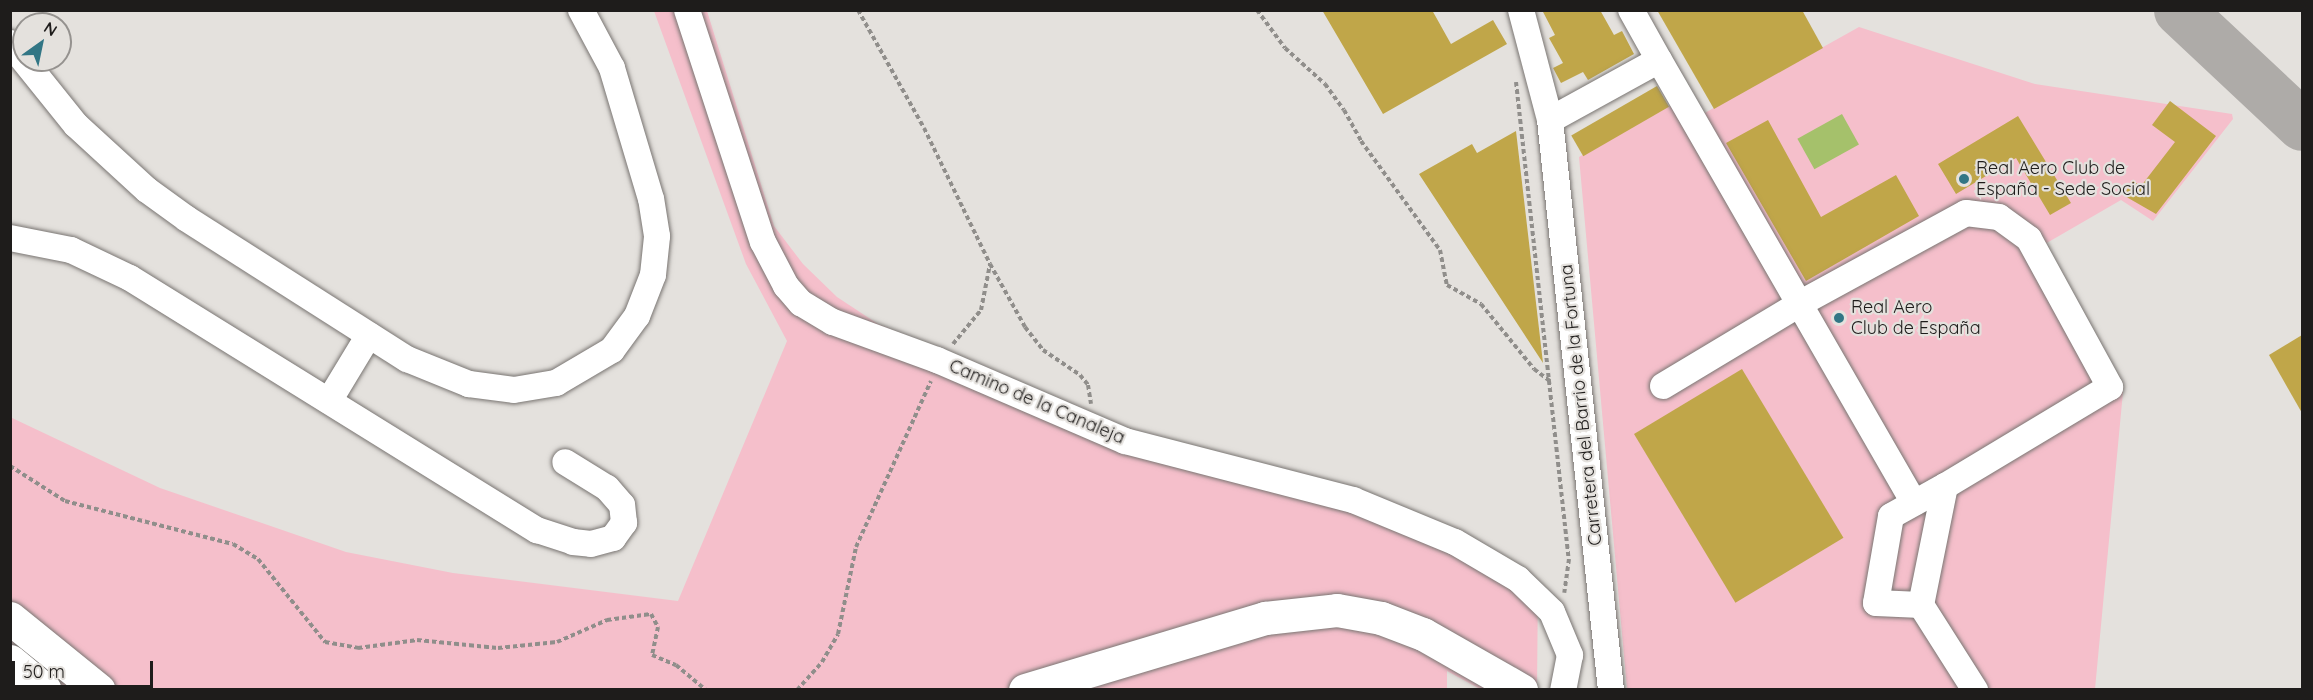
<!DOCTYPE html>
<meta charset="utf-8">
<style>
body{margin:0}
#map{position:relative;width:2313px;height:700px;overflow:hidden;background:#e4e1dd;font-family:Quicksand,sans-serif}
div>[style]{position:absolute}
.green>*{inset:0;background:#f5bfcb}
.water>*{inset:0;background:#a5c16b;transform-origin:0 0}
.taxiway>*{height:51px;margin:-25.5px;padding:0 25.5px;transform-origin:25.5px;border-radius:25.5px;background:#aeaba8}
.building>*{inset:0;background:#c0a649;transform-origin:0 0}
.path>*{height:4px;margin-top:-2px;transform-origin:0;background:repeating-linear-gradient(90deg,#908e8b 0 4.5px,transparent 0 7.5px)}
.roads{filter:drop-shadow(0 0 2px #797572) drop-shadow(0 0 2px #797572)}
.minor>*{height:26px;margin:-13px;padding:0 13px;transform-origin:13px;border-radius:13px;background:#fff}
.major>*{height:33px;margin:-16.5px;padding:0 16.5px;transform-origin:16.5px;border-radius:16.5px;background:#fff}
.highway>*{height:33px;margin:-16.5px;padding:0 16.5px;transform-origin:16.5px;border-radius:16.5px;background:#fff}
.dots>*{width:16px;height:16px;translate:-50% -50%;box-sizing:border-box;border:3px solid #e4e1dd;border-radius:50%}
span{translate:-50% -50%;white-space:nowrap;text-align:center;line-height:1.15;-webkit-text-stroke:4.5px #e4e1dd;paint-order:stroke}
.poi-label{font-size:18px;color:#1e1c1b}
.left{translate:0 -50%;text-align:left}
.street-label{font-size:18px;color:#1e1c1b}
.frame{position:absolute;inset:0;border:12px solid #1e1c1b;pointer-events:none}
.north{position:absolute;left:12px;top:12px;width:60px;height:60px;box-sizing:border-box;background:#e4e1dd;border:2px solid #95928f;border-radius:50%;rotate:33deg;font-size:16px;font-weight:700;line-height:24px;text-align:center;color:#1e1c1b}
.north::after{content:'';display:block;margin:auto;width:21px;height:27px;background:#327685;clip-path:polygon(50% 0,100% 100%,50% 72%,0 100%)}
.scale{position:absolute;left:12px;top:661px;width:141px;height:27px;box-sizing:border-box;border:3px solid #1e1c1b;border-top:0;padding-left:8px;font-size:18px;line-height:21px;white-space:nowrap;color:#1e1c1b;-webkit-text-stroke:4px #e4e1dd;paint-order:stroke}
</style>
<div id="map">
<div class="green">
<div style="clip-path:polygon(654px 11px,707px 11px,774px 226px,803px 264px,837px 297px,878px 324px,991px 369px,1117px 428px,1318px 482px,1538px 583px,1537px 689px,1480px 689px,1447px 671px,1447px 690px,11px 689px,10px 417px,160px 488px,346px 552px,453px 573px,678px 601px,787px 341px,746px 264px)"></div>
<div style="clip-path:polygon(1859px 27px,2035px 84px,2232px 114px,2233px 119px,2153px 221px,2121px 200px,2045px 244px,2123px 392px,2095px 689px,1627px 689px,1579px 157px,1673px 104px,1685px 124px)"></div>
</div>
<div class="water">
<div style="left:1842px;top:114px;width:35px;height:51px;rotate:61deg"></div>
</div>
<div class="taxiway">
<div style="left:2179px;top:10px;width:168px;rotate:43.1deg"></div>
</div>
<div class="building">
<div style="clip-path:polygon(1322px 10px,1432px 10px,1451px 44px,1493px 20px,1507px 44px,1383px 114px)"></div>
<div style="clip-path:polygon(1542px 10px,1600px 10px,1614px 35px,1622px 31px,1634px 54px,1588px 80px,1583px 72px,1561px 83px,1553px 68px,1563px 63px,1549px 38px,1555px 35px)"></div>
<div style="clip-path:polygon(1657px 10px,1802px 10px,1823px 48px,1714px 109px)"></div>
<div style="left:1657px;top:86px;width:24px;height:99px;rotate:60deg"></div>
<div style="clip-path:polygon(2170px 101px,2216px 136px,2156px 214px,2123px 195px,2133px 181px,2141px 186px,2175px 142px,2152px 125px)"></div>
<div style="clip-path:polygon(2018px 116px,2071px 203px,2050px 215px,2016px 158px,1956px 194px,1938px 164px)"></div>
<div style="clip-path:polygon(1768px 120px,1821px 217px,1896px 175px,1919px 216px,1806px 281px,1726px 143px)"></div>
<div style="clip-path:polygon(1516px 131px,1543px 363px,1419px 174px,1472px 144px,1477px 153px)"></div>
<div style="clip-path:polygon(2302px 335px,2302px 413px,2269px 355px)"></div>
<div style="left:1742px;top:369px;width:197px;height:126px;rotate:59deg"></div>
</div>
<div class="path">
<div style="left:858px;top:10px;width:135px;rotate:60.8deg"></div>
<div style="left:924px;top:128px;width:151px;rotate:64.1deg"></div>
<div style="left:1257px;top:10px;width:47px;rotate:53.6deg"></div>
<div style="left:1285px;top:48px;width:54px;rotate:42deg"></div>
<div style="left:1325px;top:84px;width:32px;rotate:54deg"></div>
<div style="left:1344px;top:110px;width:35px;rotate:61deg"></div>
<div style="left:1361px;top:141px;width:135px;rotate:54.1deg"></div>
<div style="left:1440px;top:250px;width:36px;rotate:79deg"></div>
<div style="left:1447px;top:285px;width:39px;rotate:29deg"></div>
<div style="left:1481px;top:304px;width:84px;rotate:50.8deg"></div>
<div style="left:1534px;top:369px;width:20px;rotate:37deg"></div>
<div style="left:1516px;top:82px;width:480px;rotate:83.7deg"></div>
<div style="left:1569px;top:559px;width:34px;rotate:98deg"></div>
<div style="left:953px;top:344px;width:44px;rotate:-50.5deg"></div>
<div style="left:981px;top:310px;width:47px;rotate:-78.9deg"></div>
<div style="left:990px;top:264px;width:72px;rotate:60.9deg"></div>
<div style="left:1025px;top:327px;width:29px;rotate:52deg"></div>
<div style="left:1043px;top:350px;width:45px;rotate:34deg"></div>
<div style="left:1080px;top:375px;width:13px;rotate:51deg"></div>
<div style="left:1088px;top:385px;width:19px;rotate:81deg"></div>
<div style="left:10px;top:466px;width:65px;rotate:32.5deg"></div>
<div style="left:65px;top:501px;width:173px;rotate:14.4deg"></div>
<div style="left:233px;top:544px;width:29px;rotate:31deg"></div>
<div style="left:258px;top:559px;width:107px;rotate:51.1deg"></div>
<div style="left:325px;top:642px;width:34px;rotate:10deg"></div>
<div style="left:358px;top:648px;width:60px;rotate:-7.7deg"></div>
<div style="left:417px;top:640px;width:81px;rotate:5.6deg"></div>
<div style="left:498px;top:648px;width:59px;rotate:-5.8deg"></div>
<div style="left:557px;top:642px;width:55px;rotate:-23.7deg"></div>
<div style="left:607px;top:620px;width:44px;rotate:-7.8deg"></div>
<div style="left:651px;top:614px;width:15px;rotate:62deg"></div>
<div style="left:658px;top:627px;width:29px;rotate:102deg"></div>
<div style="left:652px;top:655px;width:26px;rotate:23deg"></div>
<div style="left:676px;top:665px;width:39px;rotate:40deg"></div>
<div style="left:797px;top:690px;width:38px;rotate:-48deg"></div>
<div style="left:822px;top:662px;width:32px;rotate:-60deg"></div>
<div style="left:838px;top:634px;width:89px;rotate:-78.3deg"></div>
<div style="left:856px;top:547px;width:182px;rotate:-65.7deg"></div>
</div>
<div class="roads">
<div class="minor">
<div style="left:687px;top:10px;width:244px;rotate:71.9deg"></div>
<div style="left:763px;top:242px;width:50px;rotate:62.4deg"></div>
<div style="left:786px;top:286px;width:23px;rotate:49deg"></div>
<div style="left:801px;top:303px;width:37px;rotate:31deg"></div>
<div style="left:833px;top:322px;width:111px;rotate:20.1deg"></div>
<div style="left:937px;top:360px;width:205px;rotate:23.3deg"></div>
<div style="left:1125px;top:441px;width:236px;rotate:14.5deg"></div>
<div style="left:1353px;top:500px;width:110px;rotate:22.4deg"></div>
<div style="left:1455px;top:542px;width:73px;rotate:30.4deg"></div>
<div style="left:1518px;top:579px;width:47px;rotate:44.1deg"></div>
<div style="left:1552px;top:612px;width:47px;rotate:67.3deg"></div>
<div style="left:1570px;top:655px;width:36px;rotate:101deg"></div>
<div style="left:1521px;top:10px;width:114px;rotate:75.2deg"></div>
<div style="left:1550px;top:120px;width:573px;rotate:83.89deg"></div>
<div style="left:10px;top:43px;width:105px;rotate:51.2deg"></div>
<div style="left:76px;top:125px;width:96px;rotate:42.5deg"></div>
<div style="left:147px;top:190px;width:49px;rotate:35.9deg"></div>
<div style="left:187px;top:219px;width:261px;rotate:32.5deg"></div>
<div style="left:407px;top:359px;width:67px;rotate:22deg"></div>
<div style="left:469px;top:384px;width:45px;rotate:7.6deg"></div>
<div style="left:514px;top:390px;width:43px;rotate:-9.5deg"></div>
<div style="left:556px;top:383px;width:65px;rotate:-30.5deg"></div>
<div style="left:612px;top:350px;width:42px;rotate:-53.7deg"></div>
<div style="left:637px;top:316px;width:44px;rotate:-68.7deg"></div>
<div style="left:653px;top:275px;width:39px;rotate:-84deg"></div>
<div style="left:657px;top:236px;width:37px;rotate:-99deg"></div>
<div style="left:651px;top:199px;width:137px;rotate:-106.6deg"></div>
<div style="left:612px;top:68px;width:66px;rotate:-118.1deg"></div>
<div style="left:1659px;top:60px;width:511px;rotate:60.07deg"></div>
<div style="left:1550px;top:120px;width:124px;rotate:-28.8deg"></div>
<div style="left:1659px;top:60px;width:57px;rotate:-119.2deg"></div>
<div style="left:10px;top:238px;width:62px;rotate:11.1deg"></div>
<div style="left:71px;top:250px;width:65px;rotate:25.4deg"></div>
<div style="left:130px;top:278px;width:479px;rotate:31.8deg"></div>
<div style="left:537px;top:530px;width:38px;rotate:18deg"></div>
<div style="left:573px;top:542px;width:18px;rotate:6deg"></div>
<div style="left:591px;top:544px;width:23px;rotate:-15deg"></div>
<div style="left:613px;top:538px;width:19px;rotate:-54deg"></div>
<div style="left:624px;top:523px;width:18px;rotate:-96deg"></div>
<div style="left:622px;top:505px;width:23px;rotate:-131deg"></div>
<div style="left:607px;top:488px;width:49px;rotate:-148.2deg"></div>
<div style="left:1663px;top:386px;width:161px;rotate:-31deg"></div>
<div style="left:1801px;top:303px;width:188px;rotate:-28.6deg"></div>
<div style="left:1966px;top:213px;width:33px;rotate:7deg"></div>
<div style="left:1999px;top:217px;width:37px;rotate:36deg"></div>
<div style="left:2029px;top:239px;width:169px;rotate:61.3deg"></div>
<div style="left:2110px;top:387px;width:192px;rotate:149deg"></div>
<div style="left:329px;top:401px;width:77px;rotate:-58.8deg"></div>
<div style="left:1921px;top:605px;width:45px;rotate:-177.5deg"></div>
<div style="left:1876px;top:603px;width:88px;rotate:-80.2deg"></div>
<div style="left:1891px;top:516px;width:62px;rotate:-29.1deg"></div>
<div style="left:1945px;top:486px;width:121px;rotate:101.4deg"></div>
<div style="left:1921px;top:605px;width:101px;rotate:57.6deg"></div>
</div>
<div class="major">
<div style="left:1025px;top:690px;width:251px;rotate:-16.7deg"></div>
<div style="left:1265px;top:618px;width:72px;rotate:-6.3deg"></div>
<div style="left:1337px;top:610px;width:45px;rotate:10.3deg"></div>
<div style="left:1381px;top:618px;width:45px;rotate:20.9deg"></div>
<div style="left:1423px;top:634px;width:113px;rotate:29.7deg"></div>
</div>
<div class="highway">
<div style="left:10px;top:618px;width:114px;rotate:39deg"></div>
<div style="left:10px;top:661px;width:45px;rotate:39.6deg"></div>
</div>
</div>
<div class="dots">
<div style="left:1964px;top:179px;background:#327685"></div>
<div style="left:1839px;top:318px;background:#327685"></div>
</div>
<div class="poi-label">
<span class="left" style="left:1976px;top:179px">Real Aero Club de<br>España - Sede Social</span>
<span class="left" style="left:1851px;top:318px">Real Aero<br>Club de España</span>
</div>
<div class="street-label">
<span style="left:1037px;top:402px;rotate:23deg">Camino de la Canaleja</span>
<span style="left:1581px;top:405px;rotate:-96deg">Carretera del Barrio de la Fortuna</span>
</div>
<div class="frame"></div>
<div class="north">N</div>
<div class="scale">50 m</div>
</div>
